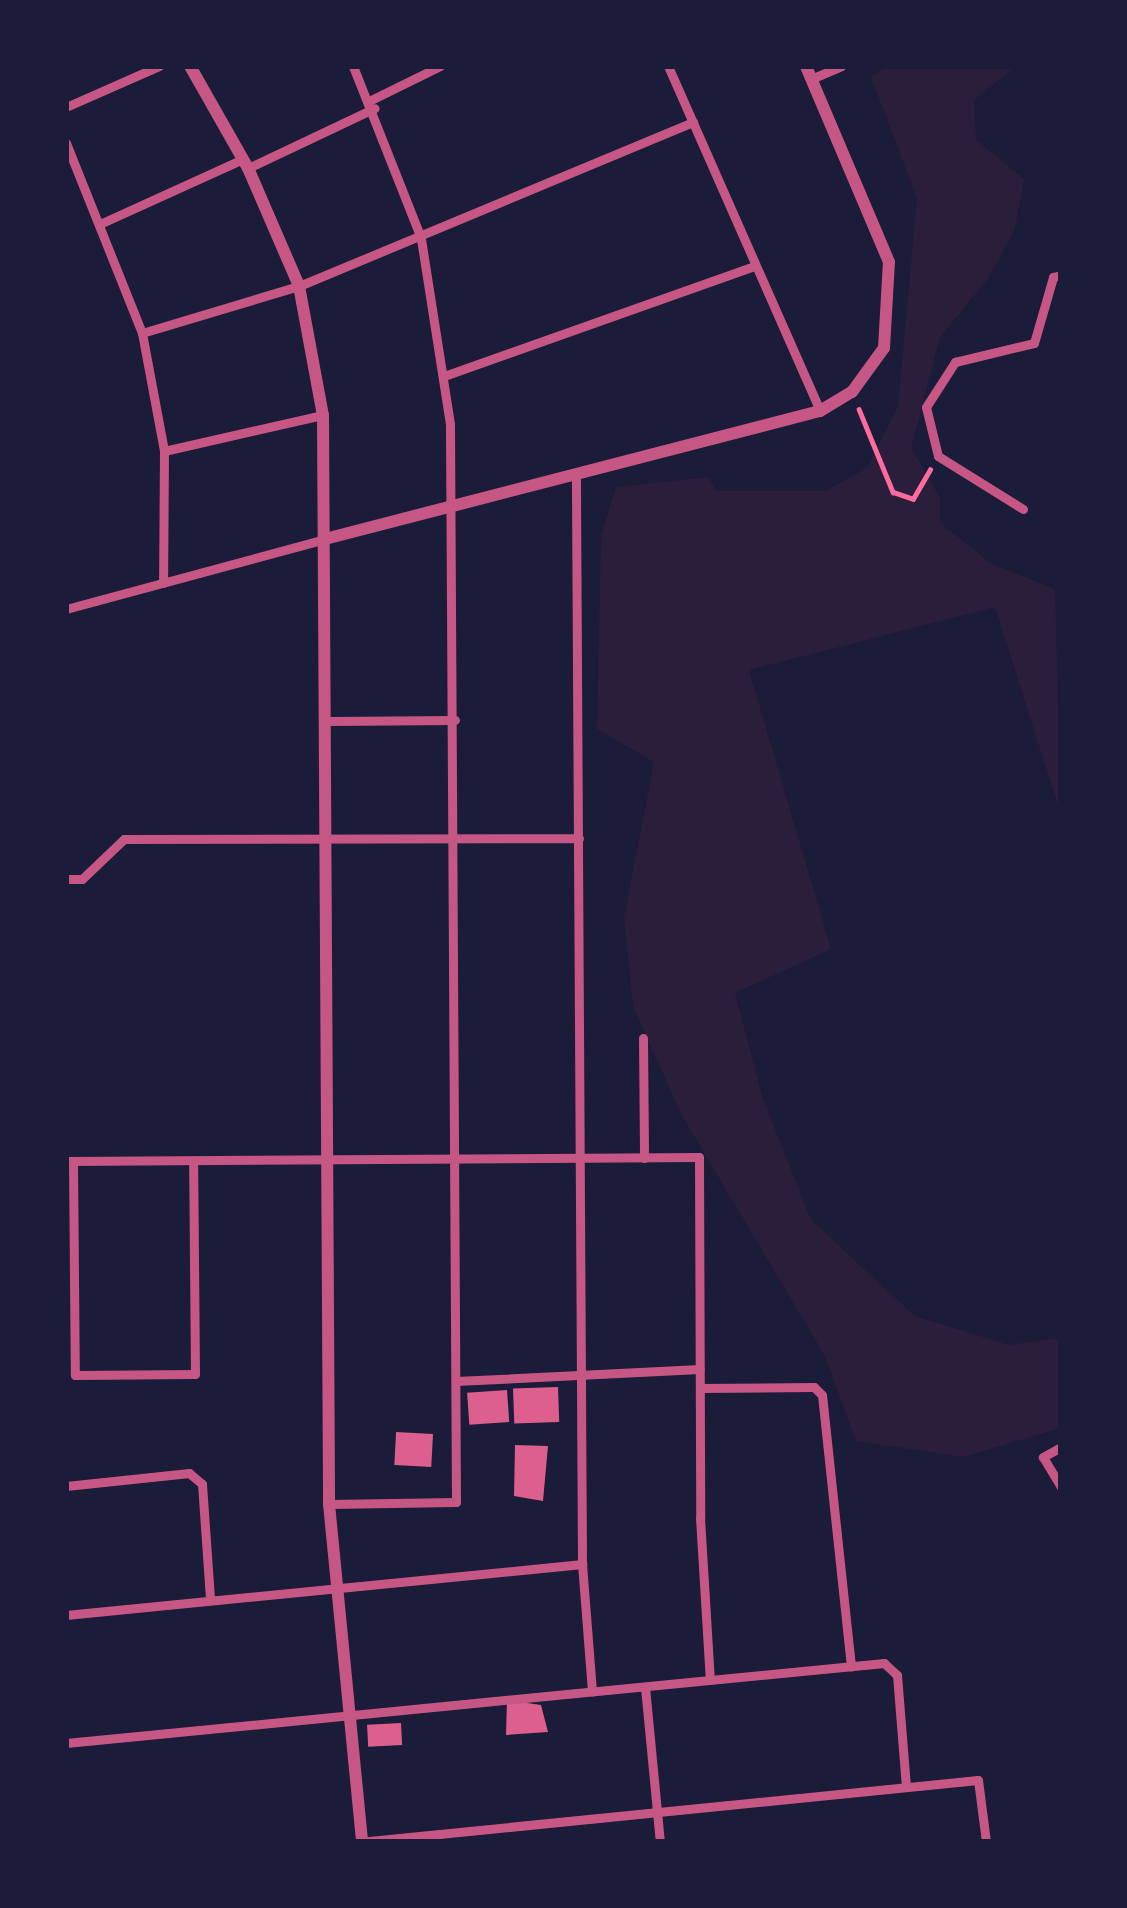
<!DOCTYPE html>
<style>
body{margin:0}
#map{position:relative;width:1127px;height:1908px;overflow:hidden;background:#1b1b3a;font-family:"Sofia Sans Condensed",sans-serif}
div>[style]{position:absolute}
.green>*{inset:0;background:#2a1e3b}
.building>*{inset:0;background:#dd5f8e;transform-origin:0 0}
.path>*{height:4.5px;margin:-2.25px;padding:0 2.25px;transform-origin:2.25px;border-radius:2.25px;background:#ff6b9d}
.minor>*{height:9px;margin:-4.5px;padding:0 4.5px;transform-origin:4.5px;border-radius:4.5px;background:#c65784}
.tertiary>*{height:12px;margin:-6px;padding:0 6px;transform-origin:6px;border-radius:6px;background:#c65784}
span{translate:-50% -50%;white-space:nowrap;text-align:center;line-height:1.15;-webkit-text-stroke:10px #1b1b3a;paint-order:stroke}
.frame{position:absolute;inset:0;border:69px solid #1b1b3a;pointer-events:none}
</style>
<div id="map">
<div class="green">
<div style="clip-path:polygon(887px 66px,1016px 66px,974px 100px,976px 140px,1024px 179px,1015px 229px,988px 279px,940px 337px,911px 448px,940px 498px,940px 523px,992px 564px,1055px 589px,1061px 815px,995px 607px,749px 670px,831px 949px,735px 993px,763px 1099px,811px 1220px,915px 1316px,1009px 1345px,1061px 1338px,1061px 1428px,963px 1457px,856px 1441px,825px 1356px,681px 1114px,633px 1006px,624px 918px,654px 762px,597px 729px,601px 535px,616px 487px,708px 477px,717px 491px,825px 491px,867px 468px,898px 406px,917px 198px,871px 77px)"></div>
</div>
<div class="building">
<div style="left:558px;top:1387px;width:35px;height:45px;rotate:88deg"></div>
<div style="left:507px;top:1390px;width:32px;height:40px;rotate:86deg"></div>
<div style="left:433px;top:1434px;width:33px;height:37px;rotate:93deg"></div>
<div style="clip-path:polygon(515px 1445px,548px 1446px,543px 1501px,514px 1496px)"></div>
<div style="clip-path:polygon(507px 1700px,541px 1705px,548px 1732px,506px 1735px)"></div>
<div style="left:401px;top:1723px;width:22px;height:34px;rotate:87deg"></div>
</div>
<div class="path">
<div style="left:859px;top:409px;width:90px;rotate:67.7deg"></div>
<div style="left:893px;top:492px;width:21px;rotate:19deg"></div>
<div style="left:913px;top:499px;width:34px;rotate:-60deg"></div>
</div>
<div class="minor">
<div style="left:668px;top:66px;width:377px;rotate:66.2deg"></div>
<div style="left:811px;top:79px;width:33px;rotate:-23deg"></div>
<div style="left:371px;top:100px;width:77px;rotate:-26.2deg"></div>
<div style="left:66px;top:107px;width:102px;rotate:-23.8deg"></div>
<div style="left:66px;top:143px;width:205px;rotate:68.2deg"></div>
<div style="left:142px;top:333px;width:120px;rotate:79.4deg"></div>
<div style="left:164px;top:451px;width:132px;rotate:90.4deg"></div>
<div style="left:248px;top:168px;width:140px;rotate:-25.3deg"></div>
<div style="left:102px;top:223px;width:155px;rotate:-24.4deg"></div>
<div style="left:142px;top:333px;width:164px;rotate:-16.7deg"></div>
<div style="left:299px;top:286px;width:427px;rotate:-22.6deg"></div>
<div style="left:444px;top:376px;width:330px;rotate:-19.5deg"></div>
<div style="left:164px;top:451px;width:163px;rotate:-12.8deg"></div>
<div style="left:1023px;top:509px;width:100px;rotate:-148.1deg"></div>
<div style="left:938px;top:456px;width:50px;rotate:-103.8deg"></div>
<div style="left:926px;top:407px;width:54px;rotate:-57.2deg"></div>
<div style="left:955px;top:362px;width:81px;rotate:-13.5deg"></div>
<div style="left:1034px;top:343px;width:69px;rotate:-73.9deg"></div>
<div style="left:1053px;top:277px;width:8px;rotate:-14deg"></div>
<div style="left:66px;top:609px;width:268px;rotate:-15.1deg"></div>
<div style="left:328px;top:721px;width:127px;rotate:-0.5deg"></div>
<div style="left:66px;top:879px;width:16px"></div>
<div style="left:82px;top:879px;width:58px;rotate:-43.6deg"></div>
<div style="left:124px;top:839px;width:455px;rotate:-0.1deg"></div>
<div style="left:643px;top:1038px;width:120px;rotate:89.5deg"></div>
<div style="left:66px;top:1161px;width:633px;rotate:-0.36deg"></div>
<div style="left:699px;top:1157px;width:361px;rotate:89.8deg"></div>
<div style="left:700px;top:1518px;width:162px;rotate:86.5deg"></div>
<div style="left:73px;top:1162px;width:213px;rotate:89.5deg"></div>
<div style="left:75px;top:1375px;width:120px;rotate:-0.5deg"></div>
<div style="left:195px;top:1374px;width:213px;rotate:-90.5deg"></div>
<div style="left:456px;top:1381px;width:244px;rotate:-2.8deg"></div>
<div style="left:700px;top:1388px;width:114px;rotate:-0.5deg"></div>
<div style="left:814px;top:1387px;width:11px;rotate:45deg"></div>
<div style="left:822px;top:1395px;width:273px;rotate:83.9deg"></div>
<div style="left:1061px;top:1447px;width:21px;rotate:151deg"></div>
<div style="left:1043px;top:1457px;width:35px;rotate:59deg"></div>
<div style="left:66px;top:1486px;width:124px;rotate:-6deg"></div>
<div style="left:189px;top:1473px;width:17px;rotate:40deg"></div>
<div style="left:202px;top:1484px;width:115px;rotate:86deg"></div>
<div style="left:329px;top:1504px;width:127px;rotate:-0.9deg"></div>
<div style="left:456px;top:1502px;width:1078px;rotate:-90.32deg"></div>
<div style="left:450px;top:424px;width:188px;rotate:-98.9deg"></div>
<div style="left:421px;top:238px;width:185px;rotate:-111.6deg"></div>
<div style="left:582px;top:1564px;width:128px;rotate:85.5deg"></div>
<div style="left:66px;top:1615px;width:519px;rotate:-5.64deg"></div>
<div style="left:582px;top:1564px;width:1088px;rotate:-90.32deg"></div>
<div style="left:645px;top:1687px;width:156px;rotate:84.5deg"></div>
<div style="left:66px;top:1743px;width:822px;rotate:-5.59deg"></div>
<div style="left:884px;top:1663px;width:18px;rotate:43deg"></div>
<div style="left:897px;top:1675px;width:112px;rotate:85.4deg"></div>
<div style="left:359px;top:1842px;width:622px;rotate:-5.72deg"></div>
<div style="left:978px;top:1780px;width:63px;rotate:82.6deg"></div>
</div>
<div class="tertiary">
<div style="left:190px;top:66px;width:117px;rotate:60.4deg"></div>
<div style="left:248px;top:168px;width:129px;rotate:66.6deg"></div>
<div style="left:299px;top:286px;width:131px;rotate:79.5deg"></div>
<div style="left:323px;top:415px;width:1089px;rotate:89.68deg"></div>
<div style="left:329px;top:1504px;width:340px;rotate:84.4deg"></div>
<div style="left:325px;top:539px;width:511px;rotate:-14.5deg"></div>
<div style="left:820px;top:411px;width:37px;rotate:-31deg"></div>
<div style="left:852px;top:392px;width:54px;rotate:-54deg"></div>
<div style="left:884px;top:348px;width:86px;rotate:-86.7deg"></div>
<div style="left:889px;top:262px;width:213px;rotate:-113deg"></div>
</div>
<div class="frame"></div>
</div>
